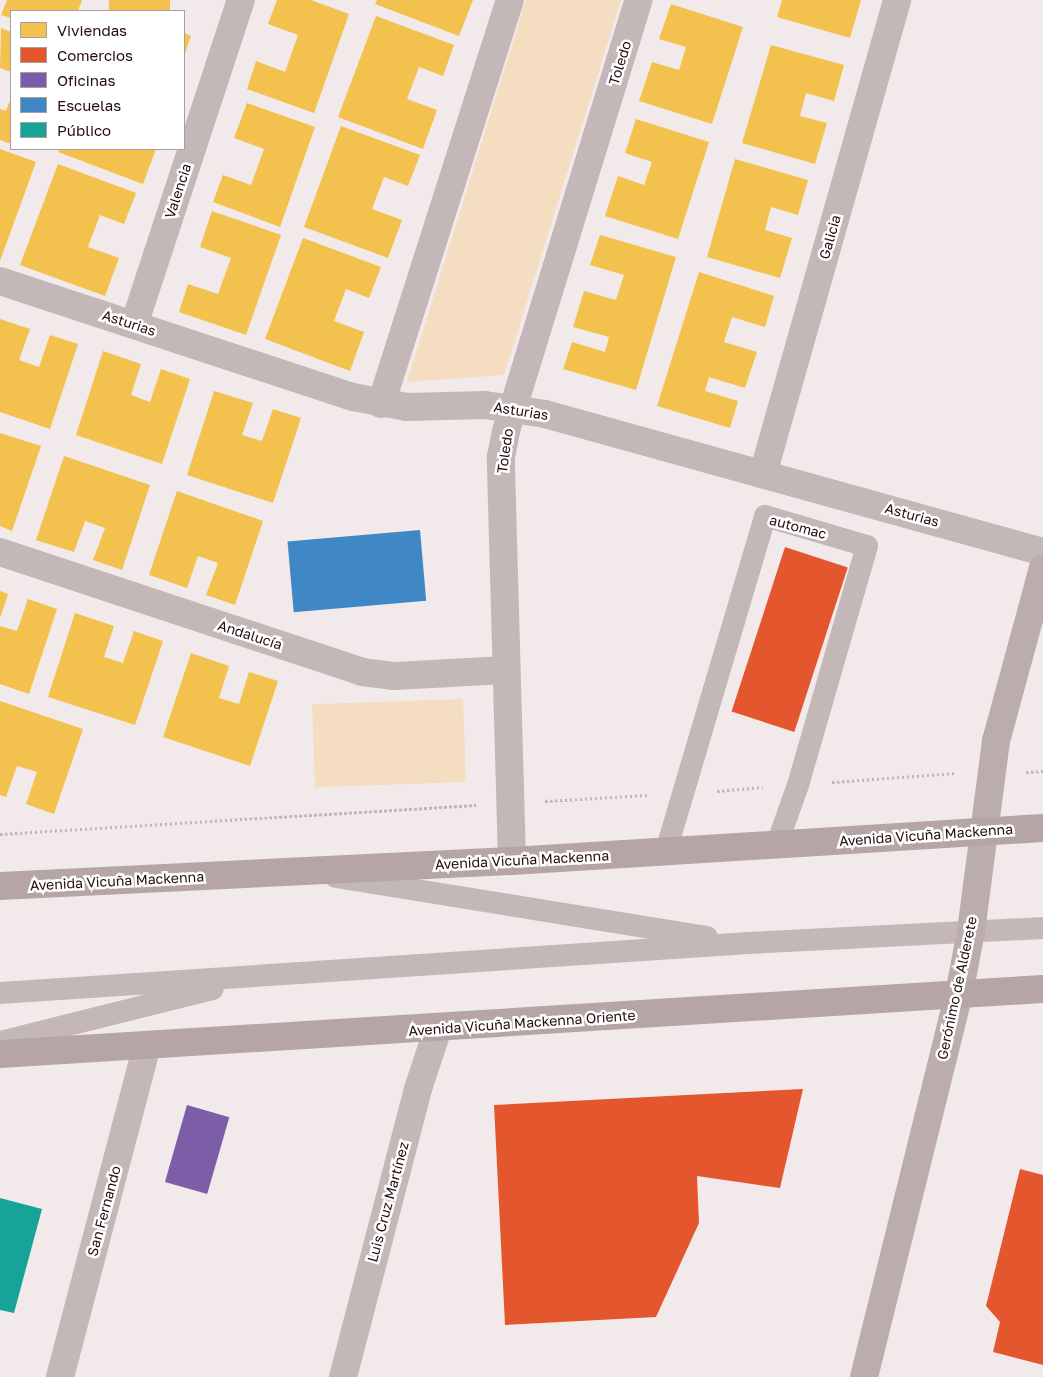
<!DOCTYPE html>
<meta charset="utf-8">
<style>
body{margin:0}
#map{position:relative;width:1043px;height:1377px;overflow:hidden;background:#f2eaea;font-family:"Golos Text",sans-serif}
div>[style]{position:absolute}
.green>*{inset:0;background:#f4ddc0;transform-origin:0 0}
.homes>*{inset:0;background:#f2c14e;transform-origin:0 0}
.shops>*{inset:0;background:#e4572e;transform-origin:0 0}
.offices>*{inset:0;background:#7b5ea7;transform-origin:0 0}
.schools>*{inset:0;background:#3f88c5;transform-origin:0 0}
.public>*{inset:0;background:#17a398}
.path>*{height:3px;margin-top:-1.5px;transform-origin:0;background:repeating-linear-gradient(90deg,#c0b6b6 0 2.5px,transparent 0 5px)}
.lane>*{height:22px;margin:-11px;padding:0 11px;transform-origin:11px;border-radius:11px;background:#c4b7b7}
.street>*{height:28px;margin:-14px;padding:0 14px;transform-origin:14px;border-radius:14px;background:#c4b7b7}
.secondary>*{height:28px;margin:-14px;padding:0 14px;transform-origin:14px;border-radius:14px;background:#bcadad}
.primary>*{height:28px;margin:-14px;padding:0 14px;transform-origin:14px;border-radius:14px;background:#b6a5a5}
span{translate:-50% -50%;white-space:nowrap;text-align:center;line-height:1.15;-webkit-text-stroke:5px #fff;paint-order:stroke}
.street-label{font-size:14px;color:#240c0d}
.legend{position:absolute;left:10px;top:10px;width:175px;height:140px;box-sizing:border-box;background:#fff;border:1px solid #a79e9e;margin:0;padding:6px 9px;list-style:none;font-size:15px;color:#240c0d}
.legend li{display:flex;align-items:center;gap:10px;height:25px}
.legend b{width:25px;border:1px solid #a79e9e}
</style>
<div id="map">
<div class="green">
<div style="clip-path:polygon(526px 0,621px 0,504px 375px,407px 382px)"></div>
<div style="left:463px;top:699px;width:83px;height:151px;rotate:88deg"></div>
</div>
<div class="homes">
<div style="clip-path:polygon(7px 0,82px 0,78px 11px,11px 11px,11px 18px,1px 15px)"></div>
<div style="left:109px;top:0;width:61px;height:12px"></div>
<div style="clip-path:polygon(277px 0,311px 0,349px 14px,314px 113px,247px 89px,256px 61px,285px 72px,298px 35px,268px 24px)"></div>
<div style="clip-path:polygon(377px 0,473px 0,459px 36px,375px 4px)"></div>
<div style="clip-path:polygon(782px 0,861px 0,850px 38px,777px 17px)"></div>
<div style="clip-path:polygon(671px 4px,743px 27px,712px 124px,639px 101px,652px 62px,679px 70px,686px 47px,659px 39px)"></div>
<div style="clip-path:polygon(376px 16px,454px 45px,443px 76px,419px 67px,407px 99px,437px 110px,423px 149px,338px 117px)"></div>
<div style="clip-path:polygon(1px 28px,11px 32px,11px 72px,0 68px)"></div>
<div style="clip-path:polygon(184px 33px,191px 36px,184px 56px)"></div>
<div style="clip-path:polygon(771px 45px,844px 65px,834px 101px,806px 93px,800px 116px,827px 123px,815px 164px,742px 143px)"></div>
<div style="clip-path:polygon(11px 98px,11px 144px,0 140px,0 109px,6px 111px)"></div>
<div style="clip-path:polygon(247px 103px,315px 127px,280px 227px,213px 202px,223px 175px,251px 185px,264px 149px,234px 138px)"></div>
<div style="clip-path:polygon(636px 119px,709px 142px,678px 239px,605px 216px,618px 176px,644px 185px,652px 162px,625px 153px)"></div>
<div style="clip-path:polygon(341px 126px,420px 155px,408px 186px,384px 177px,372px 209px,402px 220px,388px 258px,304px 227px)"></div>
<div style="clip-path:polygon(0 149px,36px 162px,0 261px)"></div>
<div style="clip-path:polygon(59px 149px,156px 149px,143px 184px,58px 152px)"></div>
<div style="clip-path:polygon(735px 159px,808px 180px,798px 215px,771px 207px,765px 230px,792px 238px,780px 278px,707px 257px)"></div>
<div style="clip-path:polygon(58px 164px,136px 193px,124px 224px,100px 215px,88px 247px,119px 258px,105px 296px,20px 265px)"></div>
<div style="clip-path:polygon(212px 211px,281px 235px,246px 335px,179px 312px,188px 284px,218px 294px,231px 258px,200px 247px)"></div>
<div style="clip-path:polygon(600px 235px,676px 257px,636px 390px,563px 369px,572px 342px,605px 352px,609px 337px,573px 327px,584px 291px,616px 300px,624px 275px,590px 265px)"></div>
<div style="clip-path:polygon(303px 238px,381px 267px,369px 298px,346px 289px,334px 321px,364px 332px,350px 371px,265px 339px)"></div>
<div style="clip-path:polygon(699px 272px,774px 296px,765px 327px,732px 317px,724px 342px,757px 352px,745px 388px,709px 377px,705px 391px,738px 401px,730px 428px,657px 406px)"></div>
<div style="clip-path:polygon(0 319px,30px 329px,19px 360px,39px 367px,50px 335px,78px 344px,50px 429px,0 412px)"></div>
<div style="clip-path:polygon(103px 351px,141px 364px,131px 395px,150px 402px,161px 369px,190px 379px,162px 464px,76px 435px)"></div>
<div style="clip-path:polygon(214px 391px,253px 403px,242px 435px,262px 441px,273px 409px,301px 418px,273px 503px,187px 475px)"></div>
<div style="clip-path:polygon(0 433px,41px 446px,12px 531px,0 526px)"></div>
<div style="clip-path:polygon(64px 456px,150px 485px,122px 570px,93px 560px,105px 528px,85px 521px,74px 552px,36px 540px)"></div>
<div style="clip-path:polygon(177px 491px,263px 521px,235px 605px,206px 595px,218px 563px,198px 556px,187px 588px,149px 575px)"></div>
<div style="clip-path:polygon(0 591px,8px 594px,0 618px)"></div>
<div style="clip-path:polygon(28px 599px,57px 609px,29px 694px,0 684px,0 626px,17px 631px)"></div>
<div style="clip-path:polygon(75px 613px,114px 626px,104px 657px,123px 663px,134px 631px,163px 641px,135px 725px,48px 697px)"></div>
<div style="clip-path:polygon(191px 653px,229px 666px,219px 698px,239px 704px,249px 672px,278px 681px,250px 766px,163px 737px)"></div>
<div style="clip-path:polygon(0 701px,83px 729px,54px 814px,26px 804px,37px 772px,17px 766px,6px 797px,0 795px)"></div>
</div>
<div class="shops">
<div style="left:785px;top:547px;width:66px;height:173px;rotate:18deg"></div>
<div style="clip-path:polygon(803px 1089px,780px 1188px,697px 1176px,699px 1223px,656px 1317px,505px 1325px,494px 1105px)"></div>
<div style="clip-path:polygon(1020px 1169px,1043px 1175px,1043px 1365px,993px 1352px,1000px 1322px,986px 1306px)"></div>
</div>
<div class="offices">
<div style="left:187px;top:1105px;width:44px;height:80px;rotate:16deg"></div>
</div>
<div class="schools">
<div style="left:420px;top:530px;width:71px;height:133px;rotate:85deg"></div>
</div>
<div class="public">
<div style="clip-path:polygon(0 1198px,42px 1209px,14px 1313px,0 1310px)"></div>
</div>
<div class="path">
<div style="left:1026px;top:772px;width:17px;rotate:-3deg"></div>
<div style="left:832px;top:782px;width:125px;rotate:-4.1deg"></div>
<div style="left:717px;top:791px;width:46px;rotate:-5deg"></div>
<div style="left:545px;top:801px;width:103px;rotate:-3.3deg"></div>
<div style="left:0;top:834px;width:477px;rotate:-3.5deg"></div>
</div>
<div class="lane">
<div style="left:666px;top:851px;width:349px;rotate:-73.5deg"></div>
<div style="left:765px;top:516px;width:106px;rotate:16.4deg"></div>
<div style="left:867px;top:546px;width:249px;rotate:106.1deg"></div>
<div style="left:798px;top:785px;width:63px;rotate:109.6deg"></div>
<div style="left:336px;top:877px;width:376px;rotate:9.2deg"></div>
<div style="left:0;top:993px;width:750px;rotate:-3.82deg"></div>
<div style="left:748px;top:943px;width:295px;rotate:-2.9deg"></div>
<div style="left:0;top:1042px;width:219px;rotate:-14deg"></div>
</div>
<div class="street">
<div style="left:0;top:281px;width:372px;rotate:18.2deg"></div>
<div style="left:353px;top:397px;width:55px;rotate:10.5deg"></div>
<div style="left:407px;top:407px;width:78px;rotate:-1.5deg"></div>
<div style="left:485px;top:405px;width:61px;rotate:8.5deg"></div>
<div style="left:545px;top:414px;width:517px;rotate:15.49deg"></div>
<div style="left:134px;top:325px;width:342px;rotate:-71.8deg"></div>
<div style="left:381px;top:404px;width:424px;rotate:-72.3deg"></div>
<div style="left:763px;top:474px;width:493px;rotate:-74.2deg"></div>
<div style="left:0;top:552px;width:381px;rotate:18.3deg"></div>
<div style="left:362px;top:672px;width:33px;rotate:7deg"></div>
<div style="left:395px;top:676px;width:111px;rotate:-3.1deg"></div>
<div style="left:512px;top:861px;width:404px;rotate:-91.6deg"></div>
<div style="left:501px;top:457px;width:26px;rotate:-79deg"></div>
<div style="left:506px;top:431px;width:451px;rotate:-72.9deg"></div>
<div style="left:60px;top:1377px;width:342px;rotate:-75.3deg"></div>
<div style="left:343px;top:1377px;width:298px;rotate:-75.4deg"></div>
<div style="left:418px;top:1089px;width:64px;rotate:-71.8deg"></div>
</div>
<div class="secondary">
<div style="left:864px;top:1377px;width:395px;rotate:-76.1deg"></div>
<div style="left:959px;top:994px;width:64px;rotate:-79.2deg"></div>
<div style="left:971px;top:931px;width:192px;rotate:-82.5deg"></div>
<div style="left:996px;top:741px;width:179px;rotate:-74.8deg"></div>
</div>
<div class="primary">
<div style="left:0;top:886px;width:513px;rotate:-2.8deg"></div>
<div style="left:512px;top:861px;width:532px;rotate:-3.56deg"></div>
<div style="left:0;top:1054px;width:1045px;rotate:-3.57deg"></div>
</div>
<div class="street-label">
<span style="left:620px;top:63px;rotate:-73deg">Toledo</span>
<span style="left:178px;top:191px;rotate:-72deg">Valencia</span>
<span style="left:830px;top:237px;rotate:-74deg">Galicia</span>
<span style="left:129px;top:323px;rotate:18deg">Asturias</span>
<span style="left:521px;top:411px;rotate:9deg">Asturias</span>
<span style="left:505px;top:451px;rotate:-82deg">Toledo</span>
<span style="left:912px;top:515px;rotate:15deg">Asturias</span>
<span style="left:798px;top:527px;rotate:15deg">automac</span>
<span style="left:250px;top:635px;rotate:18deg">Andalucía</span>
<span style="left:926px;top:835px;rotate:-4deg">Avenida Vicuña Mackenna</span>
<span style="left:522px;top:860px;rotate:-3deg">Avenida Vicuña Mackenna</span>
<span style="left:117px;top:881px;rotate:-3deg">Avenida Vicuña Mackenna</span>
<span style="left:957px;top:988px;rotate:-78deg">Gerónimo de Alderete</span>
<span style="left:522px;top:1023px;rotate:-4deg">Avenida Vicuña Mackenna Oriente</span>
<span style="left:388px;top:1202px;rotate:-75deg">Luis Cruz Martínez</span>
<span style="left:104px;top:1211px;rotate:-75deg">San Fernando</span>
</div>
<ul class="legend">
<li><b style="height:14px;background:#f2c14e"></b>Viviendas</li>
<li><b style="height:14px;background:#e4572e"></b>Comercios</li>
<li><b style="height:14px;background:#7b5ea7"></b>Oficinas</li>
<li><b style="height:14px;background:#3f88c5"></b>Escuelas</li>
<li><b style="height:14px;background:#17a398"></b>Público</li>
</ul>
</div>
